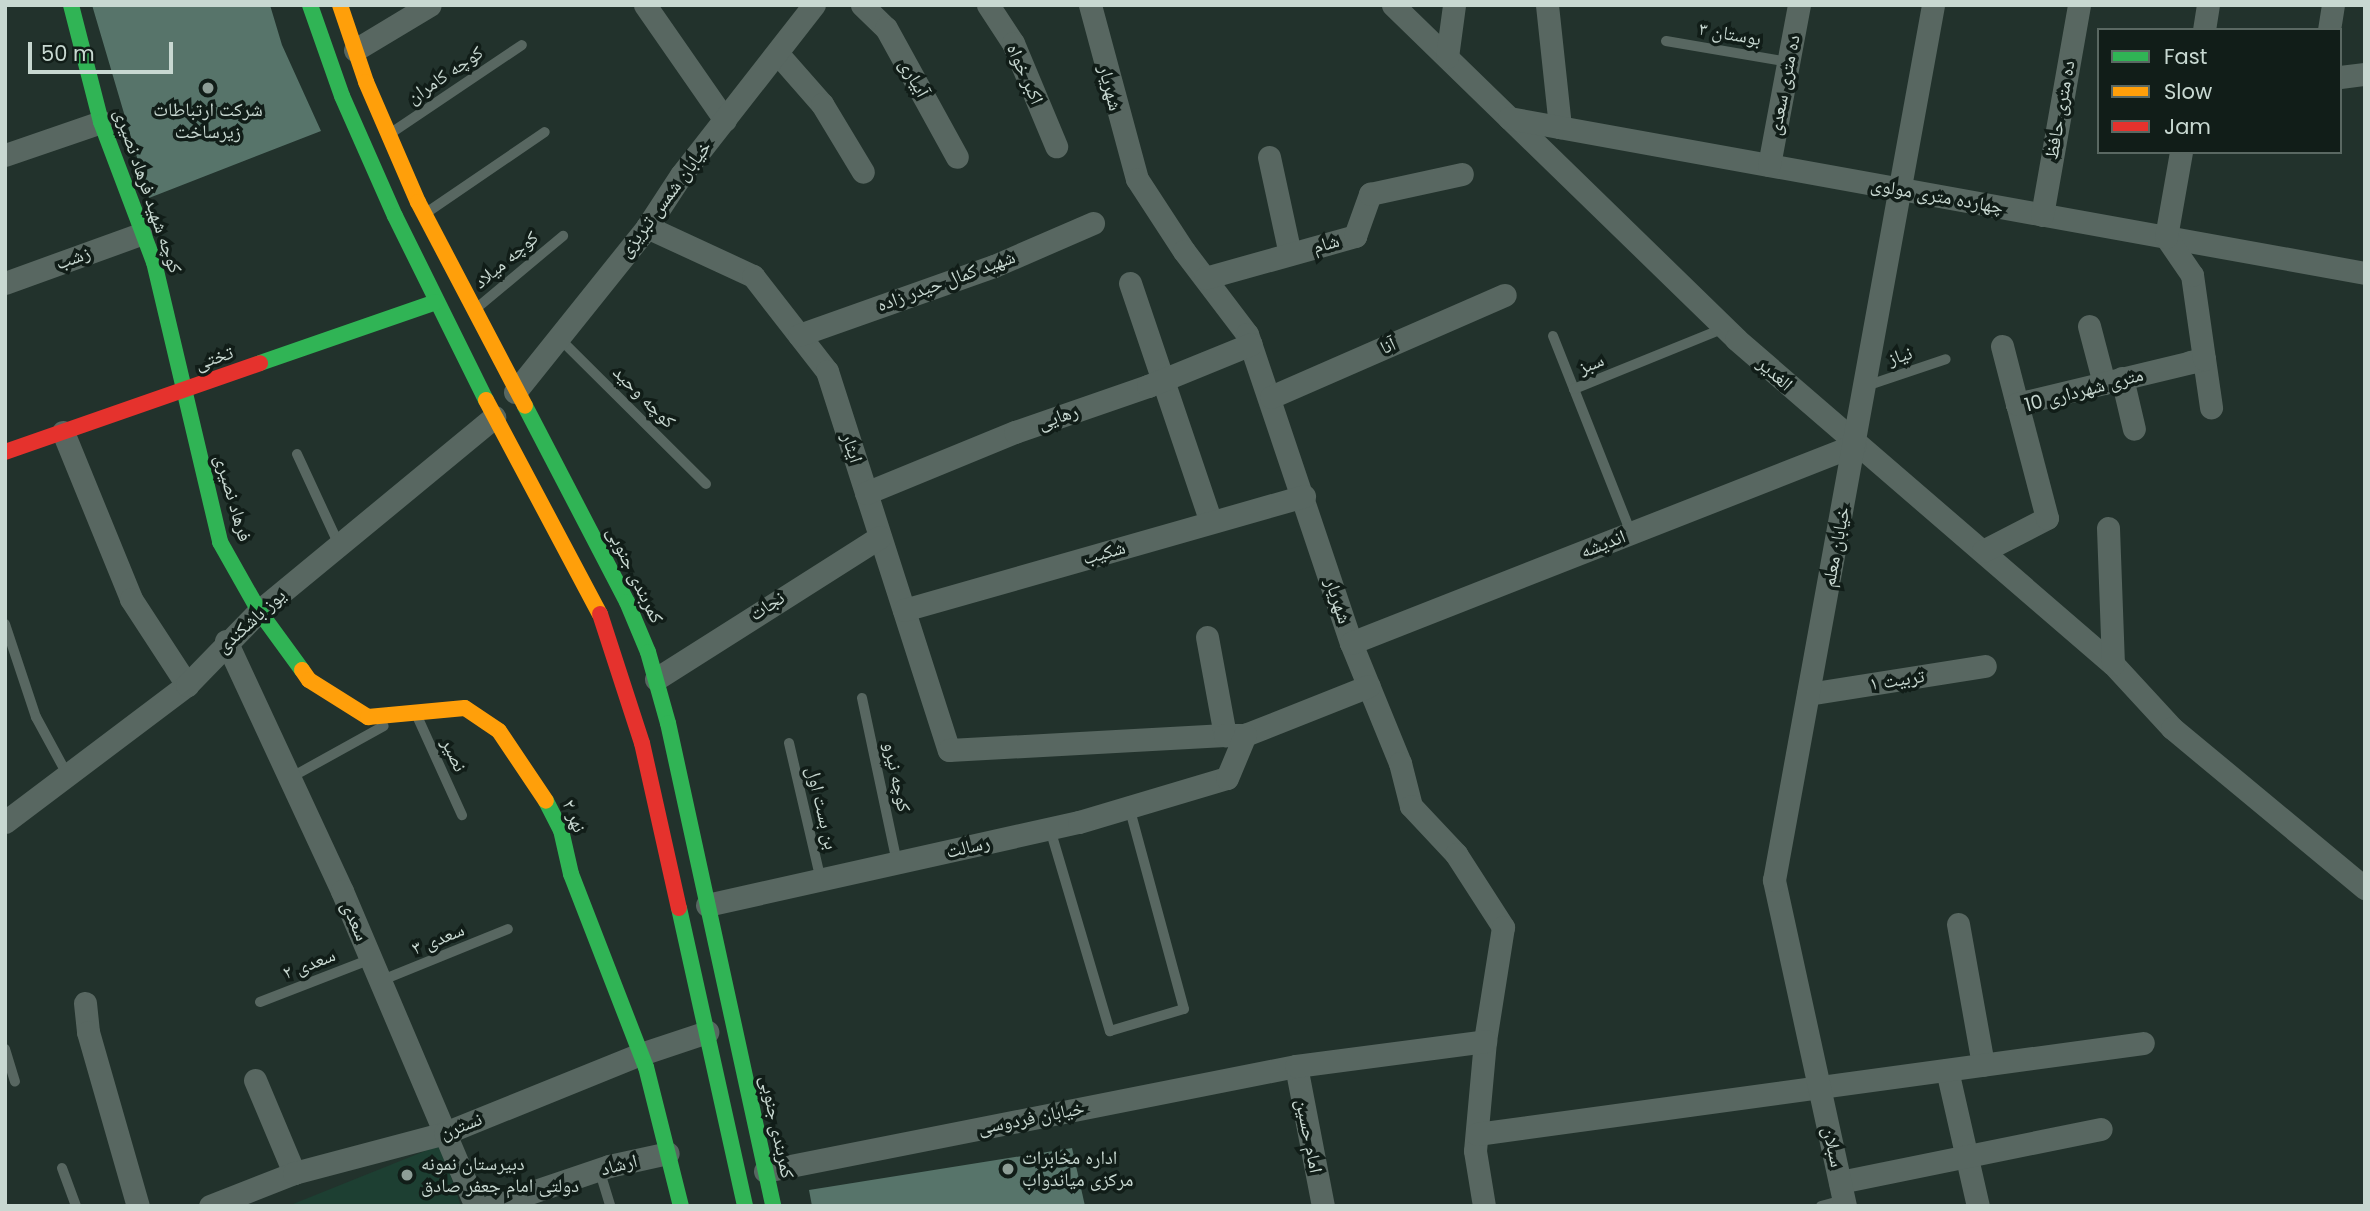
<!DOCTYPE html>
<meta charset="utf-8">
<style>
body{margin:0}
#map{position:relative;width:2370px;height:1211px;overflow:hidden;background:#22322c;font-family:Poppins,"Noto Naskh Arabic",sans-serif}
div>[style]{position:absolute}
.built>*{inset:0;background:#1d3f32}
.building>*{inset:0;background:#57746a}
.lane>*{height:10px;margin:-5px;padding:0 5px;transform-origin:5px;border-radius:5px;background:#586761}
.street>*{height:23px;margin:-11.5px;padding:0 11.5px;transform-origin:11.5px;border-radius:11.5px;background:#586761}
.fast>*{height:16px;margin:-8px;padding:0 8px;transform-origin:8px;border-radius:8px;background:#30b455}
.slow>*{height:16px;margin:-8px;padding:0 8px;transform-origin:8px;border-radius:8px;background:#ff9f0a}
.jam>*{height:16px;margin:-8px;padding:0 8px;transform-origin:8px;border-radius:8px;background:#e5322d}
.dots>*{width:19px;height:19px;translate:-50% -50%;box-sizing:border-box;border:4px solid #111d18;border-radius:50%}
span{translate:-50% -50%;white-space:nowrap;text-align:center;line-height:1.15;-webkit-text-stroke:7px #111d18;paint-order:stroke}
.street-label{font-size:19px;color:#c8d8d1}
.poi-label{font-size:19px;color:#c8d8d1}
.left{translate:0 -50%;text-align:left}
.frame{position:absolute;inset:0;border:7px solid #c8d8d1;pointer-events:none}
.legend{position:absolute;left:2097px;top:28px;width:245px;height:126px;box-sizing:border-box;background:#111d18;border:2px solid #5a6862;margin:0;padding:9px 12px;list-style:none;font-size:21px;color:#c8d8d1}
.legend li{display:flex;align-items:center;gap:14px;height:35px}
.legend b{width:35px;border:2px solid #5a6862}
.scale{position:absolute;left:28px;top:42px;width:145px;height:32px;box-sizing:border-box;border:4px solid #c8d8d1;border-top:0;padding-left:9px;font-size:21px;line-height:24px;white-space:nowrap;color:#c8d8d1;-webkit-text-stroke:5px #111d18;paint-order:stroke}
</style>
<div id="map">
<div class="built">
<div style="clip-path:polygon(440px 1145px,461px 1206px,288px 1206px)"></div>
</div>
<div class="building">
<div style="clip-path:polygon(92px 5px,270px 5px,282px 45px,321px 131px,149px 198px)"></div>
<div style="clip-path:polygon(1072px 1148px,1085px 1206px,812px 1206px,809px 1190px)"></div>
</div>
<div class="lane">
<div style="left:1666px;top:41px;width:125px;rotate:9.7deg"></div>
<div style="left:394px;top:131px;width:154px;rotate:-33.9deg"></div>
<div style="left:429px;top:211px;width:140px;rotate:-34.3deg"></div>
<div style="left:478px;top:307px;width:111px;rotate:-39.9deg"></div>
<div style="left:557px;top:336px;width:210px;rotate:44.8deg"></div>
<div style="left:1553px;top:336px;width:57px;rotate:68.4deg"></div>
<div style="left:1866px;top:386px;width:84px;rotate:-18.6deg"></div>
<div style="left:297px;top:454px;width:102px;rotate:65.2deg"></div>
<div style="left:1631px;top:533px;width:155px;rotate:-111.6deg"></div>
<div style="left:1574px;top:389px;width:162px;rotate:-22.1deg"></div>
<div style="left:5px;top:624px;width:98px;rotate:71.6deg"></div>
<div style="left:36px;top:717px;width:65px;rotate:61.5deg"></div>
<div style="left:862px;top:698px;width:169px;rotate:78deg"></div>
<div style="left:417px;top:716px;width:109px;rotate:65.6deg"></div>
<div style="left:789px;top:743px;width:141px;rotate:76.9deg"></div>
<div style="left:290px;top:778px;width:107px;rotate:-29deg"></div>
<div style="left:1050px;top:829px;width:211px;rotate:73.5deg"></div>
<div style="left:1110px;top:1031px;width:77px;rotate:-16.6deg"></div>
<div style="left:1184px;top:1009px;width:209px;rotate:-105.2deg"></div>
<div style="left:380px;top:981px;width:138px;rotate:-22.1deg"></div>
<div style="left:260px;top:1002px;width:119px;rotate:-21.2deg"></div>
<div style="left:5px;top:1049px;width:34px;rotate:73deg"></div>
<div style="left:62px;top:1168px;width:40px;rotate:69.8deg"></div>
<div style="left:599px;top:1169px;width:39px;rotate:73deg"></div>
<div style="left:1821px;top:1206px;width:24px;rotate:-15deg"></div>
</div>
<div class="street">
<div style="left:645px;top:5px;width:140px;rotate:55.2deg"></div>
<div style="left:862px;top:5px;width:33px;rotate:44deg"></div>
<div style="left:886px;top:28px;width:147px;rotate:61.2deg"></div>
<div style="left:988px;top:5px;width:45px;rotate:56.7deg"></div>
<div style="left:1013px;top:43px;width:112px;rotate:67.3deg"></div>
<div style="left:1090px;top:5px;width:180px;rotate:74.9deg"></div>
<div style="left:1137px;top:179px;width:86px;rotate:56.9deg"></div>
<div style="left:1184px;top:251px;width:104px;rotate:52.8deg"></div>
<div style="left:1247px;top:334px;width:326px;rotate:71.4deg"></div>
<div style="left:1351px;top:643px;width:130px;rotate:67.8deg"></div>
<div style="left:1400px;top:763px;width:44px;rotate:75.7deg"></div>
<div style="left:1411px;top:806px;width:66px;rotate:46.8deg"></div>
<div style="left:1456px;top:854px;width:87px;rotate:57.2deg"></div>
<div style="left:1503px;top:927px;width:115px;rotate:99deg"></div>
<div style="left:1485px;top:1041px;width:110px;rotate:95.2deg"></div>
<div style="left:1475px;top:1151px;width:56px;rotate:80.7deg"></div>
<div style="left:1393px;top:5px;width:479px;rotate:44.2deg"></div>
<div style="left:1736px;top:339px;width:498px;rotate:40.8deg"></div>
<div style="left:2113px;top:664px;width:87px;rotate:47.3deg"></div>
<div style="left:2172px;top:728px;width:251px;rotate:39.7deg"></div>
<div style="left:1547px;top:5px;width:123px;rotate:83.9deg"></div>
<div style="left:2204px;top:30px;width:25px;rotate:-81deg"></div>
<div style="left:2329px;top:30px;width:25px;rotate:-81deg"></div>
<div style="left:355px;top:50px;width:87px;rotate:-31deg"></div>
<div style="left:778px;top:54px;width:67px;rotate:48.7deg"></div>
<div style="left:822px;top:104px;width:79px;rotate:58.9deg"></div>
<div style="left:1447px;top:57px;width:52px;rotate:-82.3deg"></div>
<div style="left:2340px;top:77px;width:25px;rotate:-7deg"></div>
<div style="left:1509px;top:118px;width:870px;rotate:10.26deg"></div>
<div style="left:5px;top:155px;width:102px;rotate:-19deg"></div>
<div style="left:1269px;top:157px;width:99px;rotate:77.8deg"></div>
<div style="left:1769px;top:165px;width:163px;rotate:-79.4deg"></div>
<div style="left:2042px;top:215px;width:213px;rotate:-80deg"></div>
<div style="left:647px;top:227px;width:117px;rotate:24.8deg"></div>
<div style="left:753px;top:276px;width:120px;rotate:52.1deg"></div>
<div style="left:827px;top:371px;width:398px;rotate:72.2deg"></div>
<div style="left:949px;top:750px;width:276px;rotate:-3.1deg"></div>
<div style="left:1205px;top:278px;width:156px;rotate:-15.6deg"></div>
<div style="left:1355px;top:236px;width:45px;rotate:-70.3deg"></div>
<div style="left:1370px;top:194px;width:94px;rotate:-12.3deg"></div>
<div style="left:5px;top:283px;width:144px;rotate:-19.9deg"></div>
<div style="left:1130px;top:283px;width:252px;rotate:71.3deg"></div>
<div style="left:2089px;top:326px;width:59px;rotate:75.3deg"></div>
<div style="left:799px;top:335px;width:207px;rotate:-19.5deg"></div>
<div style="left:994px;top:266px;width:108px;rotate:-23.5deg"></div>
<div style="left:2002px;top:346px;width:60px;rotate:75.5deg"></div>
<div style="left:2017px;top:404px;width:14px;rotate:-12deg"></div>
<div style="left:2190px;top:362px;width:14px;rotate:-12deg"></div>
<div style="left:2204px;top:359px;width:49px;rotate:81.7deg"></div>
<div style="left:2122px;top:378px;width:52px;rotate:76.8deg"></div>
<div style="left:515px;top:392px;width:211px;rotate:-51.3deg"></div>
<div style="left:647px;top:227px;width:62px;rotate:-56.8deg"></div>
<div style="left:681px;top:175px;width:216px;rotate:-52deg"></div>
<div style="left:1271px;top:397px;width:255px;rotate:-23.6deg"></div>
<div style="left:63px;top:432px;width:180px;rotate:67.8deg"></div>
<div style="left:131px;top:599px;width:103px;rotate:56.9deg"></div>
<div style="left:866px;top:493px;width:161px;rotate:-22.3deg"></div>
<div style="left:1015px;top:432px;width:141px;rotate:-19.1deg"></div>
<div style="left:1148px;top:386px;width:111px;rotate:-22.2deg"></div>
<div style="left:2108px;top:528px;width:136px;rotate:87.9deg"></div>
<div style="left:1983px;top:551px;width:72px;rotate:-27.3deg"></div>
<div style="left:2047px;top:518px;width:118px;rotate:-104.7deg"></div>
<div style="left:2017px;top:404px;width:192px;rotate:-13.5deg"></div>
<div style="left:2204px;top:359px;width:85px;rotate:-98.1deg"></div>
<div style="left:2192px;top:275px;width:46px;rotate:-124.4deg"></div>
<div style="left:2166px;top:237px;width:86px;rotate:-80deg"></div>
<div style="left:904px;top:610px;width:416px;rotate:-15.9deg"></div>
<div style="left:1207px;top:637px;width:100px;rotate:79.6deg"></div>
<div style="left:1225px;top:735px;width:20px"></div>
<div style="left:1245px;top:735px;width:133px;rotate:-21.6deg"></div>
<div style="left:226px;top:641px;width:276px;rotate:65.1deg"></div>
<div style="left:342px;top:891px;width:342px;rotate:67deg"></div>
<div style="left:1351px;top:643px;width:541px;rotate:-21.45deg"></div>
<div style="left:656px;top:679px;width:265px;rotate:-32.4deg"></div>
<div style="left:1808px;top:694px;width:179px;rotate:-9deg"></div>
<div style="left:5px;top:822px;width:228px;rotate:-37deg"></div>
<div style="left:187px;top:685px;width:103px;rotate:-45.8deg"></div>
<div style="left:259px;top:611px;width:305px;rotate:-39.5deg"></div>
<div style="left:707px;top:905px;width:381px;rotate:-12.6deg"></div>
<div style="left:1079px;top:822px;width:154px;rotate:-16.6deg"></div>
<div style="left:1227px;top:778px;width:47px;rotate:-67.3deg"></div>
<div style="left:1958px;top:924px;width:143px;rotate:79.9deg"></div>
<div style="left:85px;top:1003px;width:29px;rotate:84deg"></div>
<div style="left:88px;top:1032px;width:181px;rotate:74deg"></div>
<div style="left:1296px;top:1066px;width:143px;rotate:79.1deg"></div>
<div style="left:1947px;top:1070px;width:139px;rotate:77.2deg"></div>
<div style="left:255px;top:1080px;width:101px;rotate:67.2deg"></div>
<div style="left:1477px;top:1134px;width:672px;rotate:-7.78deg"></div>
<div style="left:765px;top:1171px;width:541px;rotate:-11.19deg"></div>
<div style="left:1296px;top:1066px;width:191px;rotate:-7.5deg"></div>
<div style="left:1840px;top:1182px;width:266px;rotate:-11.5deg"></div>
<div style="left:210px;top:1206px;width:90px;rotate:-21.4deg"></div>
<div style="left:294px;top:1173px;width:156px;rotate:-14.8deg"></div>
<div style="left:445px;top:1133px;width:211px;rotate:-22deg"></div>
<div style="left:641px;top:1054px;width:70px;rotate:-18.4deg"></div>
<div style="left:491px;top:1206px;width:125px;rotate:-18.7deg"></div>
<div style="left:609px;top:1166px;width:60px;rotate:-12.4deg"></div>
<div style="left:1845px;top:1206px;width:334px;rotate:-102.3deg"></div>
<div style="left:1774px;top:880px;width:889px;rotate:-79.7deg"></div>
</div>
<div class="fast">
<div style="left:71px;top:5px;width:121px;rotate:75.6deg"></div>
<div style="left:101px;top:122px;width:150px;rotate:69.3deg"></div>
<div style="left:154px;top:262px;width:288px;rotate:76.7deg"></div>
<div style="left:220px;top:542px;width:79px;rotate:60.5deg"></div>
<div style="left:259px;top:611px;width:73px;rotate:53.9deg"></div>
<div style="left:310px;top:5px;width:96px;rotate:70.6deg"></div>
<div style="left:342px;top:96px;width:131px;rotate:66.2deg"></div>
<div style="left:395px;top:216px;width:205px;rotate:63.7deg"></div>
<div style="left:260px;top:363px;width:186px;rotate:-19.1deg"></div>
<div style="left:525px;top:406px;width:221px;rotate:62.5deg"></div>
<div style="left:627px;top:602px;width:54px;rotate:67.2deg"></div>
<div style="left:648px;top:652px;width:74px;rotate:74.3deg"></div>
<div style="left:668px;top:723px;width:494px;rotate:77.7deg"></div>
<div style="left:546px;top:801px;width:33px;rotate:63deg"></div>
<div style="left:561px;top:830px;width:45px;rotate:77.2deg"></div>
<div style="left:571px;top:874px;width:207px;rotate:68.8deg"></div>
<div style="left:646px;top:1067px;width:143px;rotate:75.9deg"></div>
<div style="left:679px;top:908px;width:305px;rotate:77.5deg"></div>
</div>
<div class="slow">
<div style="left:340px;top:5px;width:81px;rotate:71.3deg"></div>
<div style="left:366px;top:82px;width:131px;rotate:66.6deg"></div>
<div style="left:418px;top:202px;width:230px;rotate:62.3deg"></div>
<div style="left:486px;top:400px;width:242px;rotate:62deg"></div>
<div style="left:302px;top:670px;width:12px;rotate:55deg"></div>
<div style="left:309px;top:680px;width:70px;rotate:32.1deg"></div>
<div style="left:368px;top:717px;width:97px;rotate:-5.3deg"></div>
<div style="left:465px;top:708px;width:41px;rotate:34.1deg"></div>
<div style="left:499px;top:731px;width:84px;rotate:56.1deg"></div>
</div>
<div class="jam">
<div style="left:5px;top:452px;width:270px;rotate:-19.2deg"></div>
<div style="left:600px;top:614px;width:136px;rotate:72deg"></div>
<div style="left:642px;top:743px;width:169px;rotate:77.4deg"></div>
</div>
<div class="dots">
<div style="left:208px;top:88px;background:#8e9e97"></div>
<div style="left:1008px;top:1169px;background:#8e9e97"></div>
<div style="left:407px;top:1175px;background:#8e9e97"></div>
</div>
<div class="street-label">
<span style="left:1730px;top:34px;rotate:10deg">بوستان ۳</span>
<span style="left:1025px;top:74px;rotate:66deg">اکبر خواه</span>
<span style="left:445px;top:75px;rotate:-34deg">کوچه کامران</span>
<span style="left:914px;top:78px;rotate:61deg">آبیاری</span>
<span style="left:1784px;top:85px;rotate:-79deg">ده متری سعدی</span>
<span style="left:1110px;top:88px;rotate:76deg">شهریار</span>
<span style="left:2060px;top:110px;rotate:-80deg">ده متری حافظ</span>
<span style="left:148px;top:191px;rotate:71deg">کوچه شهید فرهاد نصیری</span>
<span style="left:1937px;top:196px;rotate:10deg">چهارده متری مولوی</span>
<span style="left:665px;top:199px;rotate:-53deg">خیابان شمس تبریزی</span>
<span style="left:1326px;top:244px;rotate:-16deg">شام</span>
<span style="left:73px;top:258px;rotate:-20deg">زشب</span>
<span style="left:506px;top:260px;rotate:-40deg">کوچه میلاد</span>
<span style="left:946px;top:281px;rotate:-20deg">شهید کمال حیدر زاده</span>
<span style="left:1388px;top:346px;rotate:-24deg">آنا</span>
<span style="left:1900px;top:356px;rotate:-18deg">نیاز</span>
<span style="left:214px;top:358px;rotate:-19deg">تختی</span>
<span style="left:1591px;top:364px;rotate:-23deg">سبز</span>
<span style="left:1775px;top:374px;rotate:42deg">الغدیر</span>
<span style="left:2084px;top:390px;rotate:-15deg">10 متری شهرداری</span>
<span style="left:644px;top:397px;rotate:45deg">کوچه وحید</span>
<span style="left:1058px;top:417px;rotate:-19deg">رهایی</span>
<span style="left:852px;top:448px;rotate:72deg">ایثار</span>
<span style="left:233px;top:498px;rotate:74deg">فرهاد نصیری</span>
<span style="left:1603px;top:544px;rotate:-21deg">اندیشه</span>
<span style="left:1836px;top:547px;rotate:-79deg">خیابان معلم</span>
<span style="left:1104px;top:553px;rotate:-16deg">شکیب</span>
<span style="left:635px;top:575px;rotate:64deg">کمربندی جنوبی</span>
<span style="left:1338px;top:601px;rotate:72deg">شهریار</span>
<span style="left:767px;top:606px;rotate:-33deg">نجات</span>
<span style="left:251px;top:621px;rotate:-42deg">یوز باشکندی</span>
<span style="left:1897px;top:680px;rotate:-9deg">تربیت ۱</span>
<span style="left:454px;top:755px;rotate:65deg">نصیر</span>
<span style="left:897px;top:777px;rotate:78deg">کوچه نیرو</span>
<span style="left:822px;top:808px;rotate:77deg">بن بست اول</span>
<span style="left:574px;top:816px;rotate:68deg">نهر ۲</span>
<span style="left:968px;top:847px;rotate:-13deg">رسالت</span>
<span style="left:355px;top:921px;rotate:67deg">سعدی</span>
<span style="left:438px;top:939px;rotate:-22deg">سعدی ۳</span>
<span style="left:309px;top:964px;rotate:-21deg">سعدی ۲</span>
<span style="left:1031px;top:1118px;rotate:-11deg">خیابان فردوسی</span>
<span style="left:461px;top:1126px;rotate:-21deg">نسترن</span>
<span style="left:777px;top:1127px;rotate:78deg">کمربندی جنوبی</span>
<span style="left:1309px;top:1136px;rotate:79deg">امام حسین</span>
<span style="left:1833px;top:1147px;rotate:78deg">سبلان</span>
<span style="left:619px;top:1165px;rotate:-14deg">ارشاد</span>
</div>
<div class="poi-label">
<span style="left:208px;top:121px">شرکت ارتباطات<br>زیرساخت</span>
<span class="left" style="left:1022px;top:1169px">اداره مخابرات<br>مرکزی میاندواب</span>
<span class="left" style="left:421px;top:1175px">دبیرستان نمونه<br>دولتی امام جعفر صادق</span>
</div>
<div class="frame"></div>
<ul class="legend">
<li><b style="height:9px;background:#30b455"></b>Fast</li>
<li><b style="height:9px;background:#ff9f0a"></b>Slow</li>
<li><b style="height:9px;background:#e5322d"></b>Jam</li>
</ul>
<div class="scale">50 m</div>
</div>
